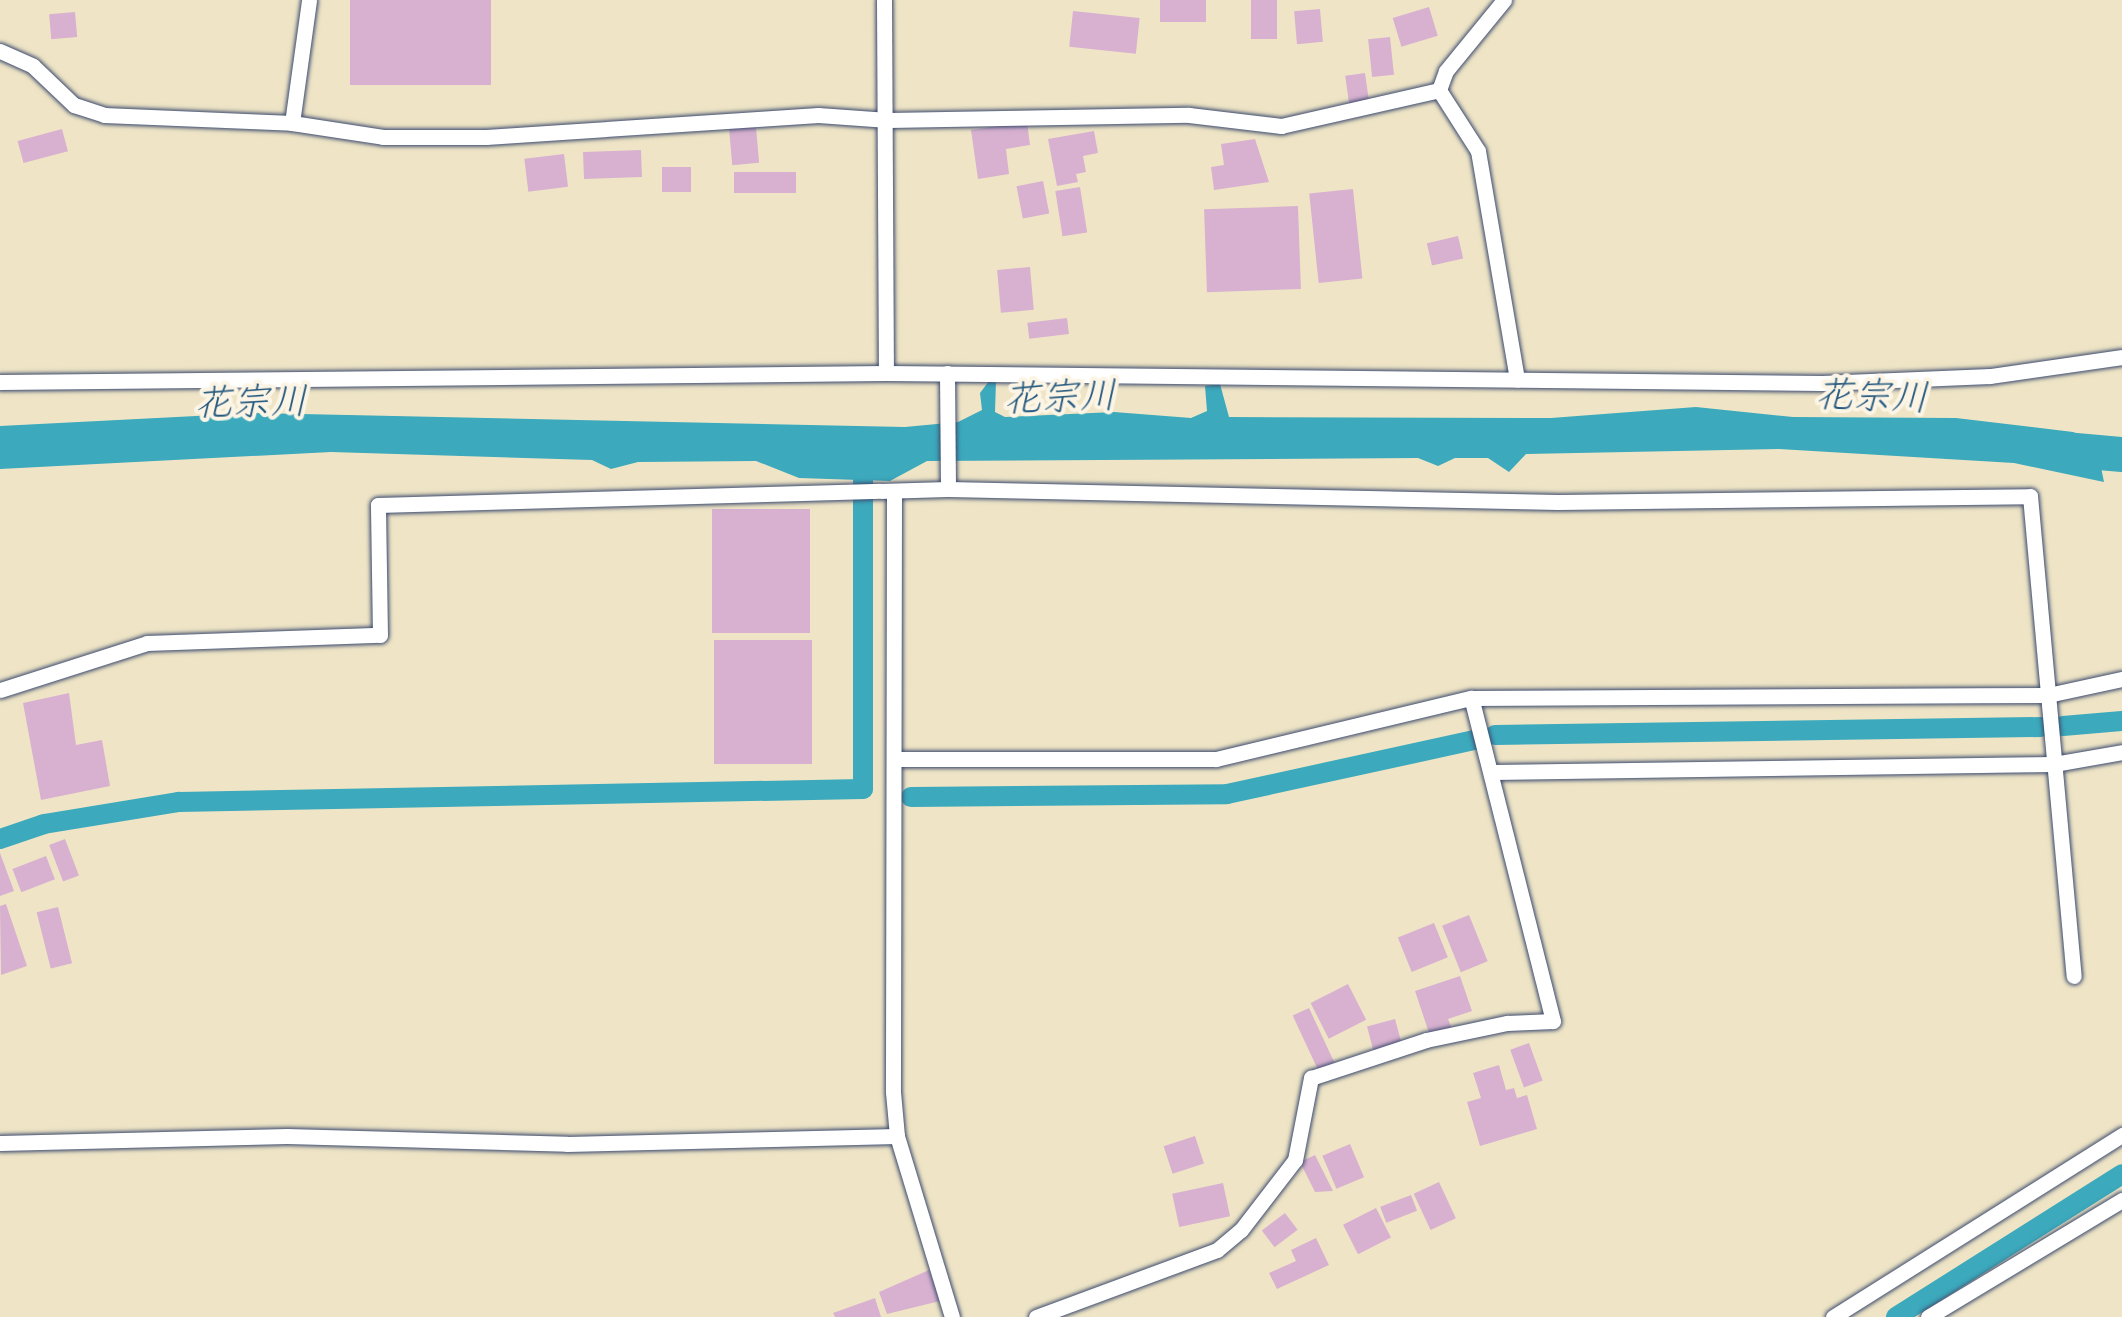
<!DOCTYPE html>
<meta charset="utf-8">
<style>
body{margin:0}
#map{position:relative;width:2122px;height:1317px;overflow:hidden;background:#efe5c6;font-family:Delius,"Klee One",sans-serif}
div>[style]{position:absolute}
.water>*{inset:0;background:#3ca9bc}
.canal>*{height:20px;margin:-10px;padding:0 10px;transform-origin:10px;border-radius:10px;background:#3ca9bc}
.river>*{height:35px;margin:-17.5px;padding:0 17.5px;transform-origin:17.5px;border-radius:17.5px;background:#3ca9bc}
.building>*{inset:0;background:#d8b1d0;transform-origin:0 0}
.roads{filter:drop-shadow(0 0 2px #3b4a6e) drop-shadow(0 0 2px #3b4a6e)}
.minor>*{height:15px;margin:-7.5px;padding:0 7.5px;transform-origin:7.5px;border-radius:7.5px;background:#fff}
span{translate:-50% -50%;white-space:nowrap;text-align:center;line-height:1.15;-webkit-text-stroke:8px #fcf5e5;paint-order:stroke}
.water-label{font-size:38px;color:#275a7f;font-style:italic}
</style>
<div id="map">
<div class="water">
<div style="clip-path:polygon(989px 381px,996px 381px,995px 412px,1005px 417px,1114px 412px,1191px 418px,1207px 411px,1205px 386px,1220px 384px,1229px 417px,1551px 418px,1696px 407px,1793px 417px,1956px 418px,2073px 432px,2096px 442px,2104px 482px,2014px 463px,1779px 449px,1526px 454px,1509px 472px,1488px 458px,1455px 458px,1438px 466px,1418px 458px,927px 461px,890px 481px,799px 478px,756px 461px,638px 462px,611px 469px,592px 460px,331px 452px,0 469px,0 426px,255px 413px,905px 427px,958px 422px,982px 410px,980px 393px)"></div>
</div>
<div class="canal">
<div style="left:2063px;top:726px;width:59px;rotate:-4.8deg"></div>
<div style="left:1495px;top:735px;width:546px;rotate:-0.84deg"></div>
<div style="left:911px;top:797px;width:316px;rotate:-0.5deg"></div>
<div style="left:1227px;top:794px;width:253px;rotate:-12.3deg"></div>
<div style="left:0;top:839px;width:46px;rotate:-18.8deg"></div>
<div style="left:44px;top:824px;width:137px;rotate:-9.3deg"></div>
<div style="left:179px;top:802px;width:684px;rotate:-1.09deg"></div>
<div style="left:863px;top:789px;width:317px;rotate:-90deg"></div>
<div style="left:1896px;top:1317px;width:267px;rotate:-32.3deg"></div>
</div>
<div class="river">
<div style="left:2053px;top:448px;width:69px;rotate:5deg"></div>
</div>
<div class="building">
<div style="left:350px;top:0;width:141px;height:85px"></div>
<div style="left:1160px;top:0;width:46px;height:22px"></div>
<div style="left:1251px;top:0;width:26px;height:39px"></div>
<div style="left:1429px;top:7px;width:30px;height:38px;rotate:73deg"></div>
<div style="left:1320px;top:9px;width:33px;height:26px;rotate:85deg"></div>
<div style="left:1073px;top:11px;width:67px;height:36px;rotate:6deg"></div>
<div style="left:75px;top:12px;width:25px;height:26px;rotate:85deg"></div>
<div style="left:1390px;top:37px;width:38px;height:22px;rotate:84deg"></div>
<div style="left:1365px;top:73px;width:28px;height:20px;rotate:82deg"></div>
<div style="clip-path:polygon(1027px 122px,1030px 145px,1006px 149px,1009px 174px,978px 179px,971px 130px)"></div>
<div style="left:756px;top:127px;width:36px;height:27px;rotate:85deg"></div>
<div style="left:62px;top:129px;width:23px;height:46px;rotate:75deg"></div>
<div style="clip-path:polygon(1094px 131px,1098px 153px,1083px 156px,1086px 172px,1076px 174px,1078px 182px,1057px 186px,1048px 139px)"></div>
<div style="clip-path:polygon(1255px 139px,1269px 182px,1214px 190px,1211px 167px,1224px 165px,1221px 144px)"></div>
<div style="left:641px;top:150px;width:27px;height:58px;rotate:88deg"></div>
<div style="left:564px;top:154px;width:33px;height:40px;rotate:83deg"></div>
<div style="left:662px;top:167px;width:29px;height:25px"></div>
<div style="left:796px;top:172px;width:21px;height:62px;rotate:90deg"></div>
<div style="left:1043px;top:181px;width:33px;height:27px;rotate:79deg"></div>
<div style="left:1080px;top:187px;width:46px;height:25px;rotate:81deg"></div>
<div style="left:1353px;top:189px;width:90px;height:44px;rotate:84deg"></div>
<div style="left:1298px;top:206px;width:83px;height:94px;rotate:88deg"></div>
<div style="left:1458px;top:236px;width:23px;height:32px;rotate:77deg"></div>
<div style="left:1030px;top:267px;width:43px;height:33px;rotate:85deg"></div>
<div style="left:1067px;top:318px;width:16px;height:40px;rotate:83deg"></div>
<div style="left:712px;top:509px;width:98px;height:124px"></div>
<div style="left:714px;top:640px;width:98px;height:124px"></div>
<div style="clip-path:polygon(69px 693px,76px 745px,102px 740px,110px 786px,41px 800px,23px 703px)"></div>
<div style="left:65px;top:839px;width:39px;height:17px;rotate:69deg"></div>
<div style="clip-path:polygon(0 853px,14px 891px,0 896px)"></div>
<div style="left:46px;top:856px;width:25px;height:36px;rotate:69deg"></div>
<div style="clip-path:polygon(6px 904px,27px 966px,1px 975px,0 906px)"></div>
<div style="left:58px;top:907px;width:58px;height:22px;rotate:76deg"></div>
<div style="left:1469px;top:915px;width:50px;height:29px;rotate:68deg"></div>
<div style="left:1434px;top:923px;width:37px;height:39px;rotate:68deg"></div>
<div style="clip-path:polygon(1460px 976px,1472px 1011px,1448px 1019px,1452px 1029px,1430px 1036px,1415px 991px)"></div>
<div style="left:1348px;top:984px;width:40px;height:42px;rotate:63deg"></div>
<div style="left:1309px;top:1008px;width:60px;height:18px;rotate:65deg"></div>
<div style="left:1395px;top:1019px;width:27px;height:29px;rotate:75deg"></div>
<div style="left:1529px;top:1043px;width:40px;height:20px;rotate:70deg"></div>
<div style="clip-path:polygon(1499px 1065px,1506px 1090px,1514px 1088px,1517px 1098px,1527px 1095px,1537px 1129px,1480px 1146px,1467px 1102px,1481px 1098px,1473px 1073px)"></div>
<div style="left:1195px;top:1136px;width:29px;height:33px;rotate:72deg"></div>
<div style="left:1350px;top:1144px;width:36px;height:30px;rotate:67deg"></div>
<div style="clip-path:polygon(1315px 1155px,1333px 1191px,1315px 1192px,1300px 1162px)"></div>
<div style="left:1439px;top:1182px;width:40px;height:28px;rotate:65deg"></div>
<div style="left:1223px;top:1183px;width:34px;height:52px;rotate:78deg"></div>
<div style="left:1411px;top:1195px;width:17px;height:33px;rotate:69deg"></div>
<div style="left:1376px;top:1208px;width:33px;height:37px;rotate:63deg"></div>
<div style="left:1285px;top:1213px;width:21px;height:29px;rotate:53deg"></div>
<div style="clip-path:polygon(1316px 1238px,1329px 1265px,1277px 1289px,1269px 1273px,1296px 1261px,1291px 1250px)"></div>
<div style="clip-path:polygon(929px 1270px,940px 1301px,887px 1314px,879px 1292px)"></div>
<div style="clip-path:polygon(875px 1298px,881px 1317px,835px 1317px,833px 1313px)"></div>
</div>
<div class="roads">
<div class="minor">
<div style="left:884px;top:0;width:373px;rotate:89.7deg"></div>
<div style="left:0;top:51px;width:36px;rotate:24deg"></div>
<div style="left:33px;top:66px;width:57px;rotate:43.6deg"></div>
<div style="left:74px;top:105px;width:32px;rotate:18deg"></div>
<div style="left:104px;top:115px;width:188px;rotate:2.4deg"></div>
<div style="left:292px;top:123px;width:92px;rotate:8.7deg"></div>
<div style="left:383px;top:137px;width:103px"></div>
<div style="left:486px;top:137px;width:333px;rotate:-3.8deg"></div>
<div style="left:818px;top:115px;width:70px;rotate:4.1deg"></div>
<div style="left:888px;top:120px;width:301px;rotate:-1deg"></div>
<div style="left:1189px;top:115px;width:93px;rotate:6.8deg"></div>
<div style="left:1281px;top:126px;width:162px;rotate:-12.8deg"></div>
<div style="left:1439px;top:90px;width:72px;rotate:57.4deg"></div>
<div style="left:1478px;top:151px;width:232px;rotate:80.3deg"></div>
<div style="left:1439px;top:90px;width:20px;rotate:-70deg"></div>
<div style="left:1446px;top:71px;width:92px;rotate:-50.8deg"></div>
<div style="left:292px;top:123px;width:124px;rotate:-82.1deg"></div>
<div style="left:947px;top:373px;width:116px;rotate:89.5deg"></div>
<div style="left:0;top:382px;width:886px;rotate:-0.58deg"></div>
<div style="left:886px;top:373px;width:936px;rotate:0.61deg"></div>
<div style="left:1822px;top:383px;width:168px;rotate:-2.4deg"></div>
<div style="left:1990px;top:376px;width:133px;rotate:-8.2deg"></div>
<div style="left:894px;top:494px;width:598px;rotate:90.1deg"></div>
<div style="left:893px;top:1092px;width:44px;rotate:84.8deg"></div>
<div style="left:897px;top:1136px;width:189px;rotate:73.1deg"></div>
<div style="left:0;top:690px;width:154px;rotate:-17.7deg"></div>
<div style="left:147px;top:643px;width:233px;rotate:-2deg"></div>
<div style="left:380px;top:635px;width:130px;rotate:-90.9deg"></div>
<div style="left:378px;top:505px;width:570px;rotate:-1.61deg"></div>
<div style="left:948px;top:489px;width:610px;rotate:1.22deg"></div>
<div style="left:1558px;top:502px;width:472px;rotate:-0.7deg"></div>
<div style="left:2030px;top:496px;width:482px;rotate:84.8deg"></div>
<div style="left:897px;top:759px;width:319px"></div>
<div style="left:1216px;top:759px;width:262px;rotate:-13.5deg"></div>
<div style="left:1471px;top:698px;width:577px;rotate:-0.3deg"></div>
<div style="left:2048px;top:695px;width:76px;rotate:-12.2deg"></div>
<div style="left:1493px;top:772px;width:561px;rotate:-0.82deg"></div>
<div style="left:2054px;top:764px;width:69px;rotate:-10deg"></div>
<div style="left:0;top:1143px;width:287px;rotate:-1.4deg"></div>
<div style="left:287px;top:1136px;width:280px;rotate:1.6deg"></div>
<div style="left:567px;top:1144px;width:330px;rotate:-1.4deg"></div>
<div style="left:1036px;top:1317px;width:193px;rotate:-20.3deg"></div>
<div style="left:1217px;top:1250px;width:31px;rotate:-40deg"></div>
<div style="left:1241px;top:1230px;width:88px;rotate:-52.4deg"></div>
<div style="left:1295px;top:1160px;width:84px;rotate:-79deg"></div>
<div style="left:1311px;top:1078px;width:121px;rotate:-18.3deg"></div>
<div style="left:1426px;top:1040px;width:83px;rotate:-11.9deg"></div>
<div style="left:1507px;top:1023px;width:46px;rotate:-2.5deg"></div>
<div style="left:1553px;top:1021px;width:333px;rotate:-104.2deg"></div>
<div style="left:1833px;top:1317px;width:342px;rotate:-32.2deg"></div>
<div style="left:1928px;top:1317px;width:227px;rotate:-31.1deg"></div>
</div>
</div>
<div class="water-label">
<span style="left:1872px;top:395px;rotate:2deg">花宗川</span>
<span style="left:1060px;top:396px;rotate:-2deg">花宗川</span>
<span style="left:251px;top:401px;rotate:-1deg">花宗川</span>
</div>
</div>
